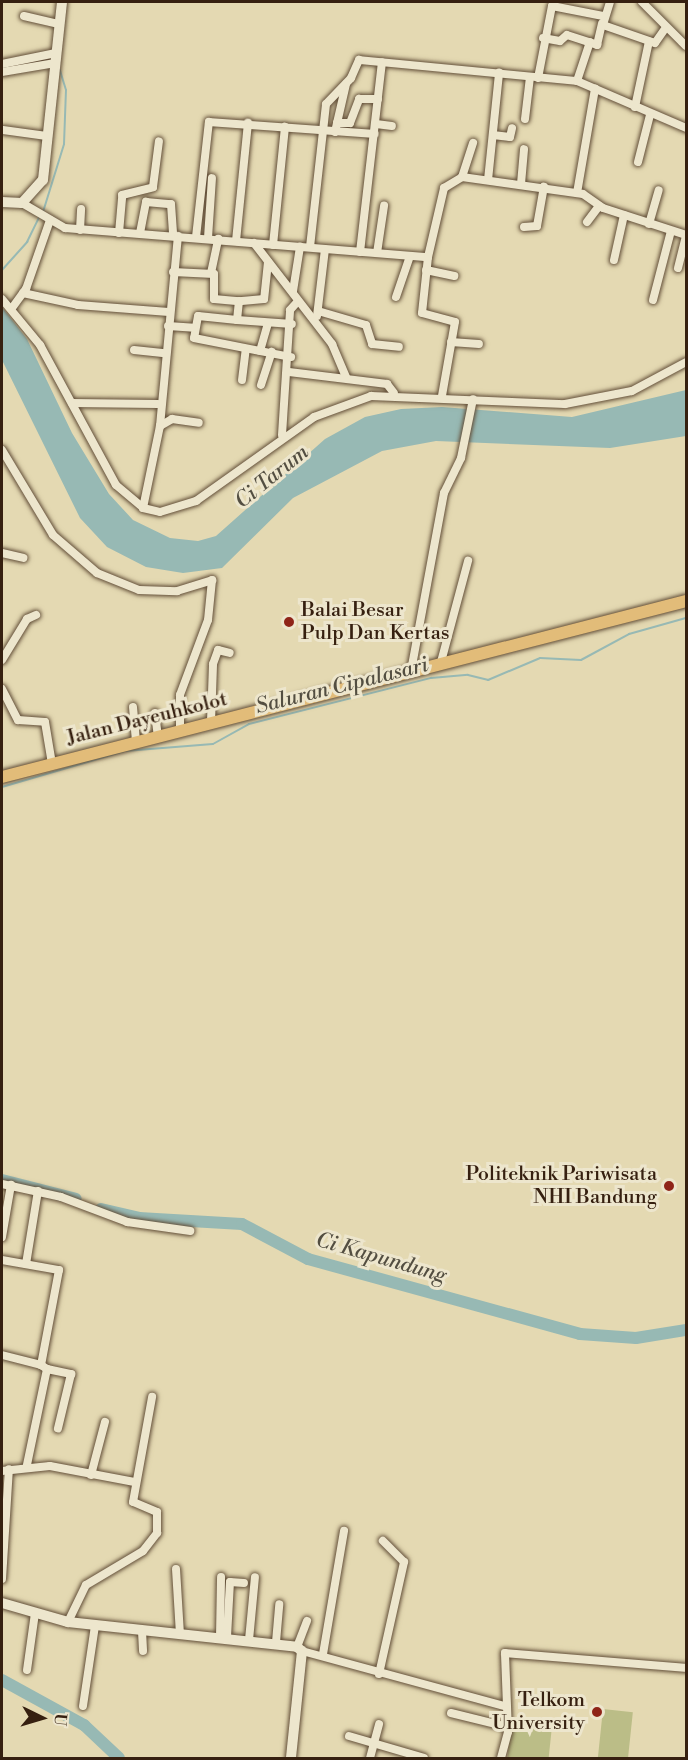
<!DOCTYPE html>
<style>
body{margin:0}
#map{position:relative;width:688px;height:1760px;overflow:hidden;background:#e4d9b2;font-family:"Libre Bodoni",serif}
div>[style]{position:absolute}
.green>*{inset:0;background:#bbbd87;transform-origin:0 0}
.water>*{inset:0;background:#97b9b4}
.stream>*{height:2px;margin:-1px;padding:0 1px;transform-origin:1px;border-radius:1px;background:#97b9b4}
.river>*{height:12px;margin:-6px;padding:0 6px;transform-origin:6px;border-radius:6px;background:#97b9b4}
.roads{filter:drop-shadow(0 0 2px #624e38) drop-shadow(0 0 2px #624e38)}
.street>*{height:8px;margin:-4px;padding:0 4px;transform-origin:4px;border-radius:4px;background:#ede6cd}
.secondary>*{height:10px;margin:-5px;padding:0 5px;transform-origin:5px;border-radius:5px;background:#ede6cd}
.primary>*{height:12px;margin:-6px;padding:0 6px;transform-origin:6px;border-radius:6px;background:#e2bc79}
.dots>*{width:16px;height:16px;translate:-50% -50%;box-sizing:border-box;border:3px solid #ede6cd;border-radius:50%}
span{translate:-50% -50%;white-space:nowrap;text-align:center;line-height:1.15;-webkit-text-stroke:6px #ede6cd;paint-order:stroke}
.poi-label{font-size:20px;color:#362010}
.left{translate:0 -50%;text-align:left}
.right{translate:-100% -50%;text-align:right}
.street-label{font-size:20px;color:#362010}
.water-label{font-size:21px;color:#534e41;font-style:italic}
.frame{position:absolute;inset:0;border:3px solid #362010;pointer-events:none}
.north{position:absolute;left:12px;top:1688px;width:60px;height:60px;-webkit-text-stroke:4px #ede6cd;paint-order:stroke;rotate:95deg;font-size:16px;font-weight:700;line-height:24px;text-align:center;color:#362010}
.north::after{content:'';display:block;margin:auto;width:21px;height:27px;background:#362010;clip-path:polygon(50% 0,100% 100%,50% 72%,0 100%)}
</style>
<div id="map">
<div class="green">
<div style="left:603px;top:1709px;width:30px;height:49px;rotate:6deg"></div>
<div style="left:511px;top:1724px;width:41px;height:34px;rotate:6deg"></div>
</div>
<div class="water">
<div style="clip-path:polygon(2px 307px,27px 339px,72px 433px,109px 494px,133px 520px,170px 538px,198px 541px,216px 536px,325px 439px,365px 417px,401px 409px,442px 407px,572px 417px,686px 390px,686px 436px,610px 448px,436px 441px,382px 451px,293px 498px,222px 568px,183px 573px,146px 567px,107px 547px,80px 518px,2px 360px)"></div>
</div>
<div class="stream">
<div style="left:43px;top:212px;width:71px;rotate:-72.8deg"></div>
<div style="left:64px;top:144px;width:54px;rotate:-87.9deg"></div>
<div style="left:66px;top:90px;width:21px;rotate:-107deg"></div>
<div style="left:2px;top:270px;width:38px;rotate:-48deg"></div>
<div style="left:27px;top:242px;width:28px;rotate:-64deg"></div>
<div style="left:2px;top:787px;width:128px;rotate:-16.3deg"></div>
<div style="left:125px;top:751px;width:88px;rotate:-4.5deg"></div>
<div style="left:213px;top:744px;width:41px;rotate:-29.1deg"></div>
<div style="left:249px;top:724px;width:188px;rotate:-14.2deg"></div>
<div style="left:431px;top:678px;width:37px;rotate:-5deg"></div>
<div style="left:468px;top:675px;width:21px;rotate:14deg"></div>
<div style="left:488px;top:680px;width:56px;rotate:-22.9deg"></div>
<div style="left:540px;top:658px;width:41px;rotate:2.8deg"></div>
<div style="left:581px;top:660px;width:55px;rotate:-28.4deg"></div>
<div style="left:629px;top:634px;width:59px;rotate:-15.7deg"></div>
</div>
<div class="river">
<div style="left:2px;top:1180px;width:76px;rotate:14.4deg"></div>
<div style="left:101px;top:1209px;width:39px;rotate:13deg"></div>
<div style="left:139px;top:1218px;width:103px;rotate:3.3deg"></div>
<div style="left:242px;top:1224px;width:75px;rotate:27.9deg"></div>
<div style="left:308px;top:1259px;width:282px;rotate:15.4deg"></div>
<div style="left:580px;top:1334px;width:56px;rotate:4.1deg"></div>
<div style="left:636px;top:1338px;width:51px;rotate:-9.1deg"></div>
<div style="left:2px;top:1680px;width:94px;rotate:28.8deg"></div>
<div style="left:84px;top:1725px;width:48px;rotate:43.3deg"></div>
</div>
<div class="roads">
<div class="street">
<div style="left:610px;top:2px;width:24px;rotate:107deg"></div>
<div style="left:603px;top:25px;width:55px;rotate:19.1deg"></div>
<div style="left:655px;top:43px;width:19px;rotate:-55deg"></div>
<div style="left:642px;top:2px;width:62px;rotate:45deg"></div>
<div style="left:24px;top:16px;width:37px;rotate:13deg"></div>
<div style="left:543px;top:38px;width:17px;rotate:10deg"></div>
<div style="left:560px;top:41px;width:9px;rotate:-41deg"></div>
<div style="left:567px;top:35px;width:32px;rotate:18deg"></div>
<div style="left:597px;top:45px;width:22px;rotate:-77deg"></div>
<div style="left:2px;top:64px;width:55px;rotate:-11.5deg"></div>
<div style="left:2px;top:72px;width:54px;rotate:-9.6deg"></div>
<div style="left:538px;top:78px;width:73px;rotate:-79deg"></div>
<div style="left:552px;top:6px;width:52px;rotate:11.1deg"></div>
<div style="left:577px;top:81px;width:41px;rotate:-71.6deg"></div>
<div style="left:635px;top:107px;width:67px;rotate:-78deg"></div>
<div style="left:525px;top:119px;width:42px;rotate:-83.2deg"></div>
<div style="left:337px;top:123px;width:40px;rotate:-77deg"></div>
<div style="left:376px;top:124px;width:16px;rotate:7deg"></div>
<div style="left:3px;top:130px;width:44px;rotate:7.8deg"></div>
<div style="left:335px;top:132px;width:9px;rotate:-77deg"></div>
<div style="left:337px;top:123px;width:13px"></div>
<div style="left:350px;top:123px;width:26px;rotate:-69deg"></div>
<div style="left:359px;top:99px;width:19px"></div>
<div style="left:493px;top:135px;width:17px;rotate:7deg"></div>
<div style="left:510px;top:137px;width:9px;rotate:-77deg"></div>
<div style="left:638px;top:162px;width:49px;rotate:-75.7deg"></div>
<div style="left:462px;top:177px;width:36px;rotate:-72deg"></div>
<div style="left:488px;top:180px;width:108px;rotate:-84.1deg"></div>
<div style="left:521px;top:184px;width:35px;rotate:-85deg"></div>
<div style="left:577px;top:193px;width:106px;rotate:-80.2deg"></div>
<div style="left:22px;top:203px;width:50px;rotate:30.2deg"></div>
<div style="left:65px;top:228px;width:364px;rotate:4.6deg"></div>
<div style="left:428px;top:257px;width:71px;rotate:-76.9deg"></div>
<div style="left:444px;top:188px;width:21px;rotate:-31deg"></div>
<div style="left:462px;top:177px;width:122px;rotate:8deg"></div>
<div style="left:583px;top:194px;width:24px;rotate:35deg"></div>
<div style="left:603px;top:208px;width:87px;rotate:18deg"></div>
<div style="left:587px;top:222px;width:20px;rotate:-53deg"></div>
<div style="left:649px;top:224px;width:35px;rotate:-74deg"></div>
<div style="left:524px;top:227px;width:13px;rotate:-4deg"></div>
<div style="left:537px;top:226px;width:40px;rotate:-80deg"></div>
<div style="left:80px;top:230px;width:21px;rotate:-87deg"></div>
<div style="left:119px;top:233px;width:38px;rotate:-85deg"></div>
<div style="left:122px;top:195px;width:32px;rotate:-14deg"></div>
<div style="left:153px;top:187px;width:46px;rotate:-82.6deg"></div>
<div style="left:140px;top:233px;width:32px;rotate:-79deg"></div>
<div style="left:146px;top:202px;width:25px;rotate:5deg"></div>
<div style="left:171px;top:204px;width:32px;rotate:86deg"></div>
<div style="left:196px;top:237px;width:116px;rotate:-83.6deg"></div>
<div style="left:209px;top:122px;width:166px;rotate:4.1deg"></div>
<div style="left:208px;top:238px;width:60px;rotate:-86.2deg"></div>
<div style="left:236px;top:241px;width:119px;rotate:-84.2deg"></div>
<div style="left:254px;top:243px;width:128px;rotate:52.3deg"></div>
<div style="left:332px;top:344px;width:36px;rotate:67deg"></div>
<div style="left:273px;top:245px;width:119px;rotate:-84.2deg"></div>
<div style="left:310px;top:247px;width:144px;rotate:-83.6deg"></div>
<div style="left:326px;top:104px;width:36px;rotate:-46deg"></div>
<div style="left:351px;top:78px;width:20px;rotate:-66deg"></div>
<div style="left:359px;top:60px;width:219px;rotate:5.5deg"></div>
<div style="left:577px;top:81px;width:119px;rotate:23.3deg"></div>
<div style="left:360px;top:252px;width:191px;rotate:-83.4deg"></div>
<div style="left:377px;top:253px;width:48px;rotate:-81.5deg"></div>
<div style="left:428px;top:257px;width:56px;rotate:96.1deg"></div>
<div style="left:422px;top:313px;width:34px;rotate:15deg"></div>
<div style="left:455px;top:322px;width:75px;rotate:100deg"></div>
<div style="left:614px;top:260px;width:46px;rotate:-77.5deg"></div>
<div style="left:268px;top:262px;width:37px;rotate:96deg"></div>
<div style="left:264px;top:299px;width:25px;rotate:175deg"></div>
<div style="left:239px;top:301px;width:19px;rotate:96deg"></div>
<div style="left:237px;top:320px;width:55px;rotate:4.2deg"></div>
<div style="left:678px;top:268px;width:32px;rotate:-76deg"></div>
<div style="left:426px;top:270px;width:29px;rotate:12deg"></div>
<div style="left:173px;top:272px;width:41px;rotate:2.8deg"></div>
<div style="left:214px;top:274px;width:25px;rotate:90deg"></div>
<div style="left:214px;top:299px;width:25px;rotate:5deg"></div>
<div style="left:211px;top:273px;width:35px;rotate:-78deg"></div>
<div style="left:293px;top:291px;width:45px;rotate:-81deg"></div>
<div style="left:23px;top:293px;width:56px;rotate:12.3deg"></div>
<div style="left:78px;top:305px;width:91px;rotate:4.4deg"></div>
<div style="left:396px;top:297px;width:43px;rotate:-71.1deg"></div>
<div style="left:2px;top:299px;width:60px;rotate:50.4deg"></div>
<div style="left:40px;top:345px;width:159px;rotate:61.5deg"></div>
<div style="left:116px;top:485px;width:35px;rotate:40deg"></div>
<div style="left:143px;top:508px;width:17px;rotate:13deg"></div>
<div style="left:160px;top:512px;width:38px;rotate:-17deg"></div>
<div style="left:196px;top:501px;width:145px;rotate:-35.4deg"></div>
<div style="left:314px;top:417px;width:61px;rotate:-20.2deg"></div>
<div style="left:371px;top:396px;width:194px;rotate:2.4deg"></div>
<div style="left:565px;top:404px;width:68px;rotate:-11deg"></div>
<div style="left:632px;top:391px;width:61px;rotate:-28.2deg"></div>
<div style="left:653px;top:300px;width:71px;rotate:-75.4deg"></div>
<div style="left:12px;top:308px;width:24px;rotate:-54deg"></div>
<div style="left:26px;top:289px;width:73px;rotate:-70.8deg"></div>
<div style="left:318px;top:311px;width:50px;rotate:16.3deg"></div>
<div style="left:366px;top:325px;width:20px;rotate:72deg"></div>
<div style="left:372px;top:344px;width:27px;rotate:6deg"></div>
<div style="left:317px;top:316px;width:67px;rotate:-83.2deg"></div>
<div style="left:237px;top:320px;width:39px;rotate:-174deg"></div>
<div style="left:198px;top:316px;width:22px;rotate:100deg"></div>
<div style="left:194px;top:338px;width:99px;rotate:11.1deg"></div>
<div style="left:168px;top:326px;width:26px;rotate:4deg"></div>
<div style="left:451px;top:342px;width:28px;rotate:4deg"></div>
<div style="left:134px;top:350px;width:31px;rotate:6deg"></div>
<div style="left:260px;top:351px;width:29px;rotate:-74deg"></div>
<div style="left:289px;top:372px;width:99px;rotate:7deg"></div>
<div style="left:387px;top:384px;width:11px;rotate:52deg"></div>
<div style="left:242px;top:380px;width:31px;rotate:-83deg"></div>
<div style="left:261px;top:385px;width:35px;rotate:-72deg"></div>
<div style="left:72px;top:403px;width:86px;rotate:0.7deg"></div>
<div style="left:160px;top:426px;width:14px;rotate:-30deg"></div>
<div style="left:172px;top:419px;width:27px;rotate:8deg"></div>
<div style="left:282px;top:435px;width:125px;rotate:-86.3deg"></div>
<div style="left:290px;top:310px;width:12px;rotate:-48deg"></div>
<div style="left:2px;top:450px;width:99px;rotate:59deg"></div>
<div style="left:53px;top:535px;width:58px;rotate:40.8deg"></div>
<div style="left:97px;top:573px;width:45px;rotate:22deg"></div>
<div style="left:139px;top:590px;width:38px;rotate:2deg"></div>
<div style="left:177px;top:591px;width:37px;rotate:-17deg"></div>
<div style="left:212px;top:580px;width:40px;rotate:95.7deg"></div>
<div style="left:208px;top:620px;width:80px;rotate:110.5deg"></div>
<div style="left:180px;top:695px;width:35px;rotate:90deg"></div>
<div style="left:143px;top:508px;width:84px;rotate:-78.3deg"></div>
<div style="left:160px;top:426px;width:191px;rotate:-84.6deg"></div>
<div style="left:2px;top:553px;width:22px;rotate:13deg"></div>
<div style="left:2px;top:660px;width:48px;rotate:-58.6deg"></div>
<div style="left:27px;top:619px;width:10px;rotate:-24deg"></div>
<div style="left:441px;top:662px;width:105px;rotate:-75deg"></div>
<div style="left:411px;top:671px;width:181px;rotate:-79.5deg"></div>
<div style="left:444px;top:493px;width:39px;rotate:-64deg"></div>
<div style="left:461px;top:458px;width:60px;rotate:-78.5deg"></div>
<div style="left:2px;top:689px;width:35px;rotate:63deg"></div>
<div style="left:18px;top:720px;width:27px;rotate:4deg"></div>
<div style="left:45px;top:722px;width:43px;rotate:80.5deg"></div>
<div style="left:133px;top:707px;width:35px;rotate:85deg"></div>
<div style="left:155px;top:713px;width:23px;rotate:83deg"></div>
<div style="left:211px;top:722px;width:58px;rotate:-88deg"></div>
<div style="left:213px;top:664px;width:15px;rotate:-70deg"></div>
<div style="left:218px;top:650px;width:12px;rotate:14deg"></div>
<div style="left:2px;top:1184px;width:60px;rotate:12.4deg"></div>
<div style="left:61px;top:1197px;width:71px;rotate:20.7deg"></div>
<div style="left:127px;top:1222px;width:64px;rotate:8.1deg"></div>
<div style="left:2px;top:1237px;width:53px;rotate:-80.2deg"></div>
<div style="left:2px;top:1260px;width:58px;rotate:10deg"></div>
<div style="left:59px;top:1270px;width:97px;rotate:100.7deg"></div>
<div style="left:41px;top:1365px;width:7px;rotate:34deg"></div>
<div style="left:47px;top:1369px;width:98px;rotate:101.8deg"></div>
<div style="left:26px;top:1264px;width:74px;rotate:-80.7deg"></div>
<div style="left:2px;top:1355px;width:40px;rotate:14.4deg"></div>
<div style="left:47px;top:1369px;width:25px;rotate:12deg"></div>
<div style="left:71px;top:1374px;width:56px;rotate:103.5deg"></div>
<div style="left:2px;top:1471px;width:48px;rotate:-5.9deg"></div>
<div style="left:50px;top:1466px;width:86px;rotate:10.7deg"></div>
<div style="left:91px;top:1475px;width:55px;rotate:-75.2deg"></div>
<div style="left:176px;top:1569px;width:65px;rotate:86.5deg"></div>
<div style="left:2px;top:1579px;width:110px;rotate:-86.4deg"></div>
<div style="left:68px;top:1622px;width:41px;rotate:-64.1deg"></div>
<div style="left:86px;top:1585px;width:66px;rotate:-30.8deg"></div>
<div style="left:143px;top:1551px;width:23px;rotate:-52deg"></div>
<div style="left:157px;top:1533px;width:21px;rotate:-90deg"></div>
<div style="left:157px;top:1512px;width:26px;rotate:-157deg"></div>
<div style="left:133px;top:1502px;width:107px;rotate:-79.7deg"></div>
<div style="left:142px;top:1631px;width:20px;rotate:87deg"></div>
<div style="left:220px;top:1637px;width:60px;rotate:-89deg"></div>
<div style="left:227px;top:1637px;width:55px;rotate:-86.9deg"></div>
<div style="left:230px;top:1582px;width:14px;rotate:4deg"></div>
<div style="left:249px;top:1640px;width:63px;rotate:-84.6deg"></div>
<div style="left:276px;top:1642px;width:38px;rotate:-85deg"></div>
<div style="left:297px;top:1647px;width:28px;rotate:-69deg"></div>
<div style="left:302px;top:1651px;width:210px;rotate:15.2deg"></div>
<div style="left:323px;top:1654px;width:125px;rotate:-80.3deg"></div>
<div style="left:27px;top:1670px;width:58px;rotate:-82deg"></div>
<div style="left:379px;top:1674px;width:115px;rotate:-77.4deg"></div>
<div style="left:404px;top:1562px;width:30px;rotate:-135deg"></div>
<div style="left:83px;top:1706px;width:81px;rotate:-81.5deg"></div>
<div style="left:451px;top:1713px;width:59px;rotate:13.8deg"></div>
<div style="left:349px;top:1736px;width:78px;rotate:16.3deg"></div>
<div style="left:370px;top:1758px;width:35px;rotate:-75deg"></div>
<div style="left:501px;top:1758px;width:27px;rotate:-75deg"></div>
<div style="left:508px;top:1732px;width:79px;rotate:-92.2deg"></div>
<div style="left:505px;top:1653px;width:182px;rotate:4.7deg"></div>
</div>
<div class="secondary">
<div style="left:2px;top:202px;width:20px;rotate:3deg"></div>
<div style="left:22px;top:203px;width:31px;rotate:-48deg"></div>
<div style="left:43px;top:180px;width:179px;rotate:-83.9deg"></div>
<div style="left:2px;top:1603px;width:69px;rotate:16.1deg"></div>
<div style="left:68px;top:1622px;width:230px;rotate:6.2deg"></div>
<div style="left:297px;top:1647px;width:6px;rotate:39deg"></div>
<div style="left:302px;top:1651px;width:108px;rotate:95.9deg"></div>
</div>
<div class="primary">
<div style="left:2px;top:777px;width:706px;rotate:-14.43deg"></div>
</div>
</div>
<div class="dots">
<div style="left:289px;top:622px;background:#8f2418"></div>
<div style="left:669px;top:1186px;background:#8f2418"></div>
<div style="left:597px;top:1712px;background:#8f2418"></div>
</div>
<div class="poi-label">
<span class="left" style="left:301px;top:622px">Balai Besar<br>Pulp Dan Kertas</span>
<span class="right" style="left:657px;top:1186px">Politeknik Pariwisata<br>NHI Bandung</span>
<span class="right" style="left:585px;top:1712px">Telkom<br>University</span>
</div>
<div class="street-label">
<span style="left:147px;top:719px;rotate:-14deg">Jalan Dayeuhkolot</span>
</div>
<div class="water-label">
<span style="left:272px;top:477px;rotate:-39deg">Ci Tarum</span>
<span style="left:342px;top:686px;rotate:-14deg">Saluran Cipalasari</span>
<span style="left:381px;top:1258px;rotate:16deg">Ci Kapundung</span>
</div>
<div class="frame"></div>
<div class="north">U</div>
</div>
